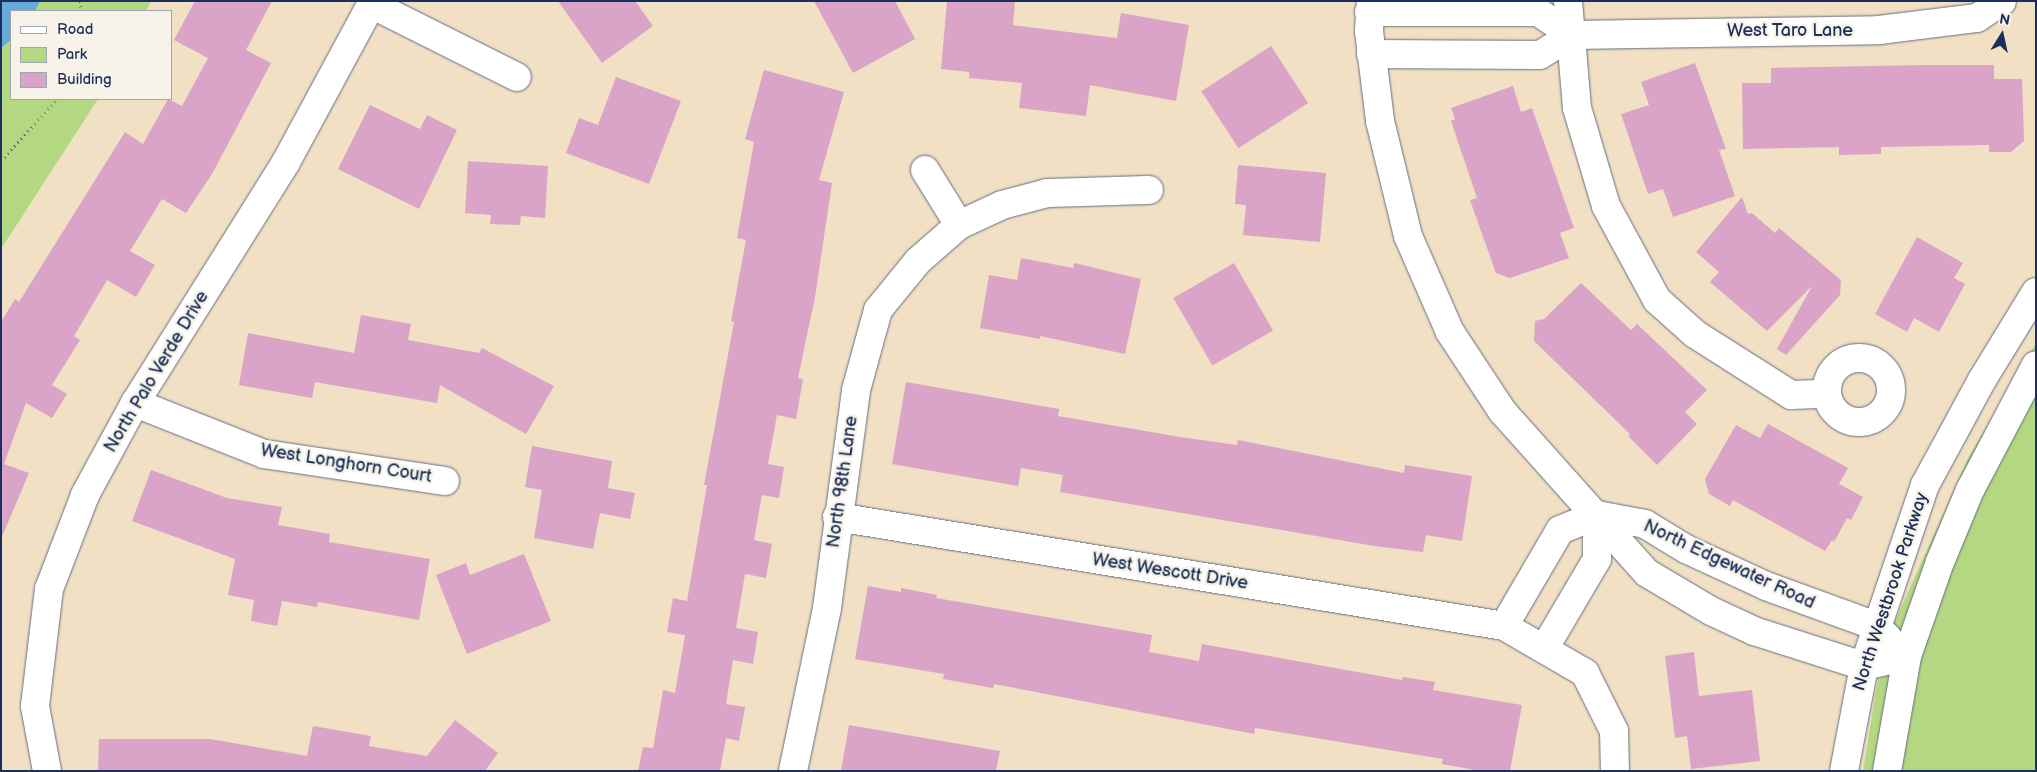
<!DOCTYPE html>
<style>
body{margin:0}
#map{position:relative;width:2037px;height:772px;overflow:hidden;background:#f1e0c3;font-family:"Balsamiq Sans",sans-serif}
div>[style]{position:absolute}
.green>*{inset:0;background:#b4d881}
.water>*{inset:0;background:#68a9dc}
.building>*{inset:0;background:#d9a4c7;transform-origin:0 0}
.path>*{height:3px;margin-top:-1.5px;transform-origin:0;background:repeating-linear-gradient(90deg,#666d81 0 1px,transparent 0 5px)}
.roads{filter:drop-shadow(0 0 1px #666d81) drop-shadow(0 0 1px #666d81)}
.street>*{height:28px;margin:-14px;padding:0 14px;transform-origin:14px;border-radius:14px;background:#fff}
.street>.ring{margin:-14px;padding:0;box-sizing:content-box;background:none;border:28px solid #fff;border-radius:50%}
.secondary>*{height:28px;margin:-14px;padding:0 14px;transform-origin:14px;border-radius:14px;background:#fff}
span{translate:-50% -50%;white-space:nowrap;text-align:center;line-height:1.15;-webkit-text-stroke:5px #f7f3e8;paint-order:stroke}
.street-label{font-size:18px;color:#1b2f5e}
.frame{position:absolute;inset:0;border:2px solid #1b2f5e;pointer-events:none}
.legend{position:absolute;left:10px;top:10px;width:162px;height:90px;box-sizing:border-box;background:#f7f3e8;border:1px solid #9fa5b1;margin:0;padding:6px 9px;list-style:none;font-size:15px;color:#1b2f5e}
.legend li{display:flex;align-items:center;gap:10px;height:25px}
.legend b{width:25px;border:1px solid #9fa5b1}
.north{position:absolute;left:1977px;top:10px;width:50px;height:50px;-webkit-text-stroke:4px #f7f3e8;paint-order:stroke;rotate:10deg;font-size:14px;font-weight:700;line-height:20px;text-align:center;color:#1b2f5e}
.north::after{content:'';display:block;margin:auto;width:18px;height:22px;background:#1b2f5e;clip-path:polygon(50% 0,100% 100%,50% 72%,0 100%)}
</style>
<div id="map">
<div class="green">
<div style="clip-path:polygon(1px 1px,151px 1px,146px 11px,11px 11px,11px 99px,98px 99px,1px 249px)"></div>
<div style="clip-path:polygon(2036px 343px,2036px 771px,1863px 771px,1883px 648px,1968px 458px)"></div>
</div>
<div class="water">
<div style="clip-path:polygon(1px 1px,40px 1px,35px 11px,11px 11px,11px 40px,1px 48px)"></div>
</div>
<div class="building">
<div style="clip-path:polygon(195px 1px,272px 1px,246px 50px,271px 63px,212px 174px,186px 213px,162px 199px,130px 251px,155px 265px,136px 297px,107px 280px,74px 336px,80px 340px,52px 385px,67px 394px,52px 418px,26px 403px,4px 464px,29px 473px,1px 539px,1px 322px,15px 299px,19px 302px,125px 132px,143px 144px,168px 99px,182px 106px,208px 58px,174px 40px)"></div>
<div style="clip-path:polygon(558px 1px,635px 1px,653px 26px,602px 63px)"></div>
<div style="clip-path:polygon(814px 1px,895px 1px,915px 39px,853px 73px)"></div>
<div style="clip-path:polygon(947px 1px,1015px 1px,1013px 25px,1117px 38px,1121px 13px,1189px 25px,1176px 101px,1090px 85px,1086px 116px,1019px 108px,1022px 83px,969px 78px,969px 72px,941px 69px)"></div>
<div style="left:1271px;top:46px;width:68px;height:83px;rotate:57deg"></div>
<div style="clip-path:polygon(1695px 63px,1726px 149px,1719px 150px,1735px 196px,1673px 217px,1663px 189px,1648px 194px,1621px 114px,1649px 105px,1641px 82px)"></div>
<div style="clip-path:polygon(1927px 65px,1994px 65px,1994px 79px,2022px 79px,2024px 141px,2011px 152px,1989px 152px,1989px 145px,1881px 147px,1881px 154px,1839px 155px,1839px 147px,1743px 149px,1742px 83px,1771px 83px,1771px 68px)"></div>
<div style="clip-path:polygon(764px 70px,844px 92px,819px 180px,832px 183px,815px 297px,798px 378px,803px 379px,796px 419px,777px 415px,768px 464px,784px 467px,779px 498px,762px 495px,754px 540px,772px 544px,766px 578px,745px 574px,736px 628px,758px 632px,753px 664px,733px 660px,726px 704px,745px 707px,739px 741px,726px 738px,720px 771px,638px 771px,643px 747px,653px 748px,663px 690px,675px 693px,685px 635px,667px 632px,673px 598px,687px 601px,707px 485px,704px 485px,734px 322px,731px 321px,746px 240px,737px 238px,754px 142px,745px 139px)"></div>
<div style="clip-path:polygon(616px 77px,681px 101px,649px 184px,566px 153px,579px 118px,598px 125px)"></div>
<div style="clip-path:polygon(1513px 86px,1521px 112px,1532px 108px,1574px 228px,1560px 233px,1569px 258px,1510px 278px,1496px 273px,1470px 200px,1477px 198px,1451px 121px,1455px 119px,1451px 108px)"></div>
<div style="clip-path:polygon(370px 105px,420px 129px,427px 115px,457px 130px,419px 209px,338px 169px)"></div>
<div style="clip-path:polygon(468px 161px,548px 166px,545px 218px,521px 216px,520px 225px,490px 224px,491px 215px,465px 213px)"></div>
<div style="clip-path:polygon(1238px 165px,1326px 173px,1320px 242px,1243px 235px,1246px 205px,1235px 204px)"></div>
<div style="clip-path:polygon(1742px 197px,1748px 214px,1752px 213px,1775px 233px,1779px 228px,1841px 280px,1840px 295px,1786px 355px,1777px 349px,1812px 286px,1767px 331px,1710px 282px,1719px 272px,1696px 252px)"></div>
<div style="clip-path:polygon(1917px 237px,1963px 263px,1954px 278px,1965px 284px,1939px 332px,1914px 318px,1907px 332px,1875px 314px)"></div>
<div style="clip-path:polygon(1021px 258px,1073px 268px,1074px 263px,1141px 279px,1125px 354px,1040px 336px,1040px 339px,980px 328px,989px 275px,1017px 280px)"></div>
<div style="left:1234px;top:263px;width:78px;height:70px;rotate:60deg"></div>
<div style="clip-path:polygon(1581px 283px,1631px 330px,1637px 324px,1707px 390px,1685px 412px,1697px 424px,1657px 465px,1628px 436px,1630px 434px,1534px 341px,1535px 321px,1544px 319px)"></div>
<div style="clip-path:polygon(361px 315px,411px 324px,408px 340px,479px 353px,482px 348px,554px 386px,526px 434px,440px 385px,437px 403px,315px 382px,312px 398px,239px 385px,248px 333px,354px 353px)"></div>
<div style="clip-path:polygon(906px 382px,1059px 409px,1058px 416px,1180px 437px,1237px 445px,1238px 440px,1404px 473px,1405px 465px,1472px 476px,1462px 541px,1426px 535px,1423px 552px,1374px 546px,1060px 492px,1063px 475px,1021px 468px,1018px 486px,892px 464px)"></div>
<div style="clip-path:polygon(1768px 424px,1848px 468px,1839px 484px,1863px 497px,1851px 520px,1847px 518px,1834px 542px,1832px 540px,1825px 551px,1733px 500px,1730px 506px,1709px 494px,1705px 479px,1736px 425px,1760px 438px)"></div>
<div style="clip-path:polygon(532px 446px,612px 461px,608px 488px,635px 493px,630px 519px,600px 513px,593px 549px,534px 538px,542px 490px,525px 487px)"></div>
<div style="clip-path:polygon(151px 470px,227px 498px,282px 507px,278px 525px,330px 534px,329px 542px,430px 559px,419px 620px,318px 602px,317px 607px,282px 601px,277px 626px,251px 621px,254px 600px,228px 595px,235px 559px,132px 521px)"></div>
<div style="clip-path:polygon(524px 554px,551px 621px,467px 654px,436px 575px,466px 563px,470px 575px)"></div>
<div style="clip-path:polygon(868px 586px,901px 592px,901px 588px,937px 595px,936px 598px,1152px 635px,1149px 652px,1199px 661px,1202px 644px,1402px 680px,1403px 677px,1435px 682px,1433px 690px,1522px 705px,1510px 771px,1480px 771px,1442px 764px,1443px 759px,1255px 728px,1254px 734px,994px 684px,993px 688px,943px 679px,944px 674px,855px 659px)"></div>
<div style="clip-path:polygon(1694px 652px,1699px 696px,1752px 690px,1760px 761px,1691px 769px,1687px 736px,1675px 738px,1665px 656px)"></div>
<div style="clip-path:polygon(455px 720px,498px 753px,485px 771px,98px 771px,99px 739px,210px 739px,307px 756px,313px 726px,371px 736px,369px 746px,427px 756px)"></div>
<div style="clip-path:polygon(849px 725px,1000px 751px,996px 771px,841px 771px)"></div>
</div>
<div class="path">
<div style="left:80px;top:1px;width:10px;rotate:84deg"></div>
<div style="left:1px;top:161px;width:84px;rotate:-47.9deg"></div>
</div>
<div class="roads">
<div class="street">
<div style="left:1568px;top:1px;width:107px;rotate:85.2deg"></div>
<div style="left:1577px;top:108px;width:102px;rotate:73.5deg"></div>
<div style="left:1606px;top:206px;width:107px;rotate:61.5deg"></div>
<div style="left:1657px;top:300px;width:51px;rotate:41.8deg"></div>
<div style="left:1695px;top:334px;width:114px;rotate:32.4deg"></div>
<div style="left:1791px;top:395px;width:35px;rotate:-2deg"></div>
<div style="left:371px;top:4px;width:163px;rotate:26.6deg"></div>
<div style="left:1369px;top:12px;width:169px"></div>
<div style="left:1538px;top:12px;width:41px;rotate:34.1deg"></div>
<div style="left:1371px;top:54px;width:169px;rotate:0.3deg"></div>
<div style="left:1540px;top:55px;width:38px;rotate:-32deg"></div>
<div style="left:1572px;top:35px;width:307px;rotate:-0.9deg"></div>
<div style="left:1879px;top:30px;width:99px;rotate:-7deg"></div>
<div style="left:1977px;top:18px;width:30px;rotate:-34deg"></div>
<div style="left:925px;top:170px;width:65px;rotate:58.3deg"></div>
<div class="ring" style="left:1827px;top:358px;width:36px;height:36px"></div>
<div style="left:135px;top:403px;width:139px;rotate:21.6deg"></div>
<div style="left:264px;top:454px;width:183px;rotate:8.5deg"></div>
<div style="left:837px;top:517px;width:676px;rotate:9.28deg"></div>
<div style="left:1504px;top:626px;width:94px;rotate:30.1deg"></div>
<div style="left:1585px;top:673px;width:65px;rotate:63.4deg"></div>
<div style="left:1614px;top:731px;width:40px;rotate:88.6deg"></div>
<div style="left:1504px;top:626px;width:111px;rotate:-59.7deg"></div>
<div style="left:1560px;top:530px;width:40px;rotate:-22deg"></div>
<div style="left:1597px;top:515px;width:44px;rotate:90deg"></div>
<div style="left:1597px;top:559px;width:104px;rotate:120.5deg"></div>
<div style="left:47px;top:771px;width:66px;rotate:-100.5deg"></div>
<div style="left:35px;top:706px;width:118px;rotate:-83.2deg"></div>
<div style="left:49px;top:589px;width:101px;rotate:-69deg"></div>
<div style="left:85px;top:495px;width:105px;rotate:-61.5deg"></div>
<div style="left:135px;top:403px;width:284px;rotate:-57.9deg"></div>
<div style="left:286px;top:162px;width:183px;rotate:-61.6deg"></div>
<div style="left:793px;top:771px;width:167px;rotate:-78.2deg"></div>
<div style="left:827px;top:608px;width:220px;rotate:-82.4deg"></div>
<div style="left:856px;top:390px;width:83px;rotate:-74.6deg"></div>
<div style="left:878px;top:310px;width:63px;rotate:-50.8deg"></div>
<div style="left:918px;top:261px;width:55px;rotate:-41.3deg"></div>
<div style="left:959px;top:225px;width:47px;rotate:-24.9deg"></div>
<div style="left:1002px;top:205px;width:47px;rotate:-14.9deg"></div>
<div style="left:1047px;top:193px;width:102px;rotate:-1.7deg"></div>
</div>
<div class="secondary">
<div style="left:1371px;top:1px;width:30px;rotate:94deg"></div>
<div style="left:1369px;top:31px;width:91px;rotate:83deg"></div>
<div style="left:1380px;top:121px;width:118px;rotate:76.3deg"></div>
<div style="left:1408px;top:236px;width:105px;rotate:66.4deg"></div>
<div style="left:1450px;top:332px;width:95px;rotate:56.6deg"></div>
<div style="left:1502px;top:411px;width:217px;rotate:48.2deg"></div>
<div style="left:1647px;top:573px;width:74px;rotate:30.7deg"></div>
<div style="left:1711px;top:611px;width:47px;rotate:24.9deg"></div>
<div style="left:1754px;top:631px;width:115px;rotate:17.7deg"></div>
<div style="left:1864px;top:666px;width:44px;rotate:-13.1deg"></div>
<div style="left:1597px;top:515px;width:49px;rotate:10.6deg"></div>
<div style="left:1645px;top:524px;width:48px;rotate:31.4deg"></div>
<div style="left:1686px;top:549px;width:88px;rotate:24.8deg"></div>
<div style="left:1766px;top:586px;width:117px;rotate:20deg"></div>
<div style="left:1876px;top:626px;width:17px;rotate:45deg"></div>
<div style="left:1844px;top:771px;width:107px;rotate:-79.2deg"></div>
<div style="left:1864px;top:666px;width:191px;rotate:-71.4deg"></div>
<div style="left:1925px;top:485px;width:119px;rotate:-61.5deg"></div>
<div style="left:1982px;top:380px;width:103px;rotate:-58.5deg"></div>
<div style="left:1887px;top:771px;width:117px;rotate:-80.1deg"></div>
<div style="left:1907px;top:656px;width:100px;rotate:-70.7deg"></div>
<div style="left:1940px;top:562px;width:78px;rotate:-67.4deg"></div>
<div style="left:1970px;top:490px;width:141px;rotate:-62.2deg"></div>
</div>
</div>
<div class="street-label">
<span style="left:1790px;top:31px">West Taro Lane</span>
<span style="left:157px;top:372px;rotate:-59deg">North Palo Verde Drive</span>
<span style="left:346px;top:464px;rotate:9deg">West Longhorn Court</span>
<span style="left:843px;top:482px;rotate:-82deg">North 98th Lane</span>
<span style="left:1729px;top:565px;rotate:25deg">North Edgewater Road</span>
<span style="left:1170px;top:572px;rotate:9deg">West Wescott Drive</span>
<span style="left:1891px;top:592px;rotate:-72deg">North Westbrook Parkway</span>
</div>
<div class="frame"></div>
<ul class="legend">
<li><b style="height:6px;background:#fff"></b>Road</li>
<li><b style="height:14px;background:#b4d881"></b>Park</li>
<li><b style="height:14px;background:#d9a4c7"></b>Building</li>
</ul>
<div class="north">N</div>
</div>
